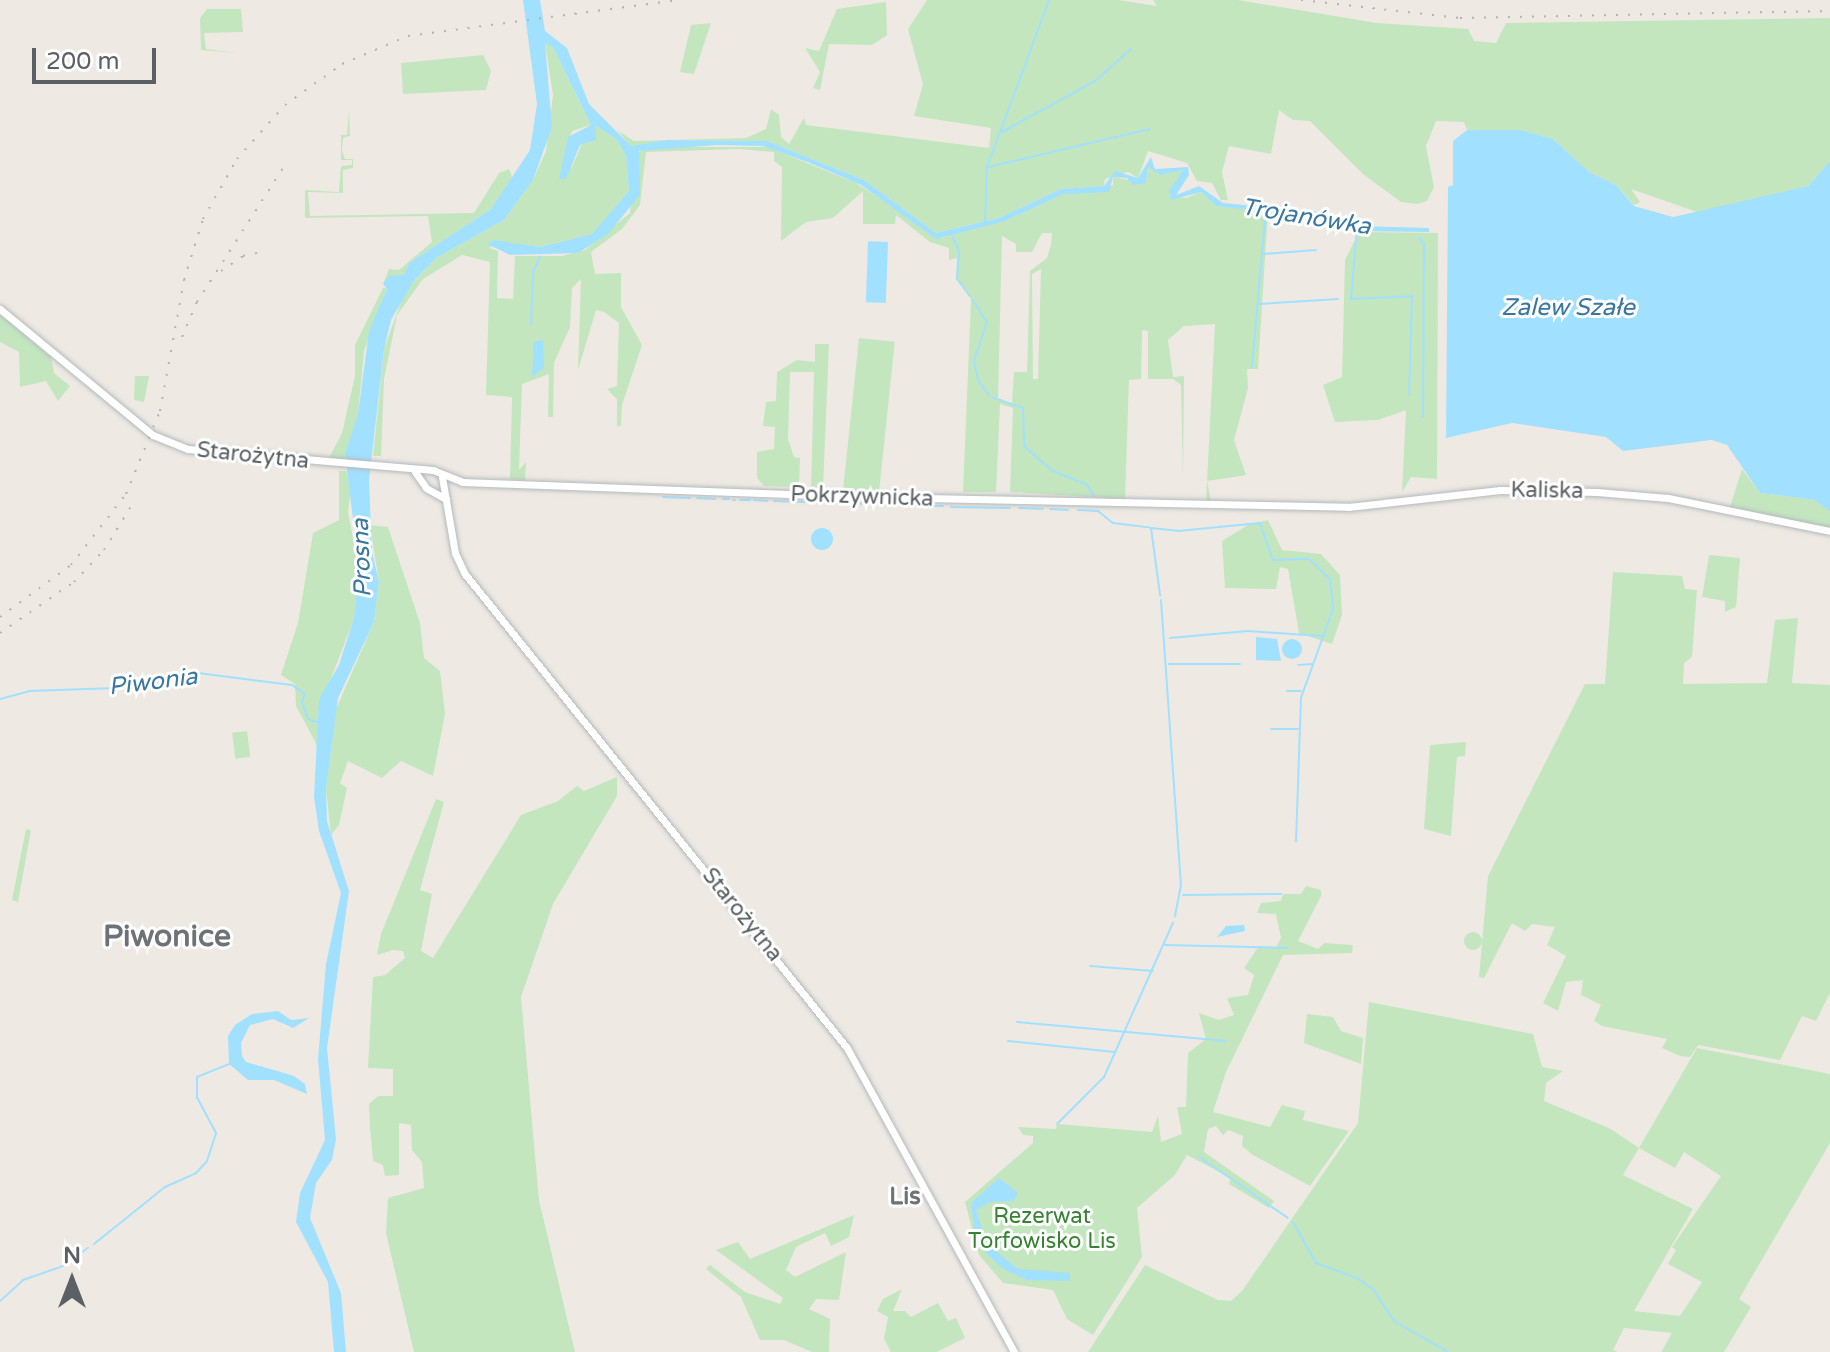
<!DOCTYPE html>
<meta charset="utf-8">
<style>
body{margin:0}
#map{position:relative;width:1830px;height:1352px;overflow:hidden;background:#eeeae3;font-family:"Varela Round",sans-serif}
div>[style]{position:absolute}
.green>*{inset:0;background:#c3e6bf;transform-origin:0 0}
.round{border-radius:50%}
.water>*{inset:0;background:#a2e0ff;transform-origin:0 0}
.stream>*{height:2px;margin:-1px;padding:0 1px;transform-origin:1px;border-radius:1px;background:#a2e0ff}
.roads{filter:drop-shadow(0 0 2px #b4b9bd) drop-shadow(0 0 2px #b4b9bd)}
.secondary>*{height:7px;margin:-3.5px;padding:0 3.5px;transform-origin:3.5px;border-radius:3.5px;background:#fff}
.rail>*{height:2px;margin-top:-1px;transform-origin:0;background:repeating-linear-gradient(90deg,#b2b3b4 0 2px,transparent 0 12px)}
span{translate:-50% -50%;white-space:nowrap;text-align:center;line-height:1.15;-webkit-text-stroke:6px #fff;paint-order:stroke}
.street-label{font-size:22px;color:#5b6064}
.park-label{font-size:22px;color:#388333}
.water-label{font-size:24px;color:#3977a0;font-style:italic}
.neighbourhood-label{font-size:24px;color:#6c7276;font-weight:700}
.district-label{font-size:30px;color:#6c7276;font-weight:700}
.north{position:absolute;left:32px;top:1240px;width:80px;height:80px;-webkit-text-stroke:6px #fff;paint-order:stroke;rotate:0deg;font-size:22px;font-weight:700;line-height:32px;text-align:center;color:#5b6064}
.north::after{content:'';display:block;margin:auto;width:28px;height:36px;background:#5b6064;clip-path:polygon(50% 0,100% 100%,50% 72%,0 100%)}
.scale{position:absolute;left:32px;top:48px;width:124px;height:36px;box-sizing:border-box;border:4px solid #5b6064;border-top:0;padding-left:10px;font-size:24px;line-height:28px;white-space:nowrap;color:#5b6064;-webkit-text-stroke:6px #fff;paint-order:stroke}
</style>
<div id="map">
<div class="green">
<div style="clip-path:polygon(927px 0,1118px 0,1157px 6px,1153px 0,1238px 0,1377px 23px,1468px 29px,1474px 41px,1496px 43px,1506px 23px,1830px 18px,1830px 161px,1808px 186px,1703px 214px,1631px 189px,1640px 202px,1634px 205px,1616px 185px,1589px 172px,1553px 139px,1520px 130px,1467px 130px,1464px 122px,1436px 121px,1426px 146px,1434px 187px,1427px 201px,1417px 204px,1401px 202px,1363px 174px,1310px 121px,1293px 120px,1279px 110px,1271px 154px,1229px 146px,1222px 172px,1228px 200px,1221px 200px,1212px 183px,1197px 181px,1187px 163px,1148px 151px,1138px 178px,1128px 172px,1105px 179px,1104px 186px,1061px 189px,999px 218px,936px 233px,864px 180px,767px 141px,666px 140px,631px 147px,617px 130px,634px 141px,746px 138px,766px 129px,771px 109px,779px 115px,781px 137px,789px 144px,804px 118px,806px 125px,989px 148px,991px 128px,914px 116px,923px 84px,908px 29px)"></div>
<div style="clip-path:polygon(886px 2px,887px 35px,872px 45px,829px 44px,820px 90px,813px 88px,820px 72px,805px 48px,819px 51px,837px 9px)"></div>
<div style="clip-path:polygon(207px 9px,241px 9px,243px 32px,204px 33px,206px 49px,237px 53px,201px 50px,200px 18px)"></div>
<div style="clip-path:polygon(711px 23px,694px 74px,680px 72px,691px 25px)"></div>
<div style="clip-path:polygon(evenodd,545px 43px,553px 47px,591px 125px,572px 131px,561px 171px,572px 167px,583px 141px,596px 138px,596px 126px,616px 139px,626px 154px,629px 191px,593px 234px,540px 247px,501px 242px,489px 248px,498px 251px,497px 298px,513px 299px,515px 256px,562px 256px,585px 250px,630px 213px,636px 153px,651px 147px,768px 147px,856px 183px,941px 238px,1006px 220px,1064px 194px,1098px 190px,1113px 185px,1113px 177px,1146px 183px,1148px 167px,1166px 174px,1183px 170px,1169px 195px,1186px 198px,1201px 192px,1216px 206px,1268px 211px,1258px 369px,1247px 369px,1248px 388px,1234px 440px,1246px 475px,1207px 481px,1211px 501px,1206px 501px,1215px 324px,1184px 326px,1168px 340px,1173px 377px,1184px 376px,1183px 480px,1181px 385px,1173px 379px,1148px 379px,1148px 331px,1142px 330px,1141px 379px,1129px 380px,1125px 499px,1010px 492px,1013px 408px,1000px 404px,996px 492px,963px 492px,971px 299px,956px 278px,957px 258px,949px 260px,949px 248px,930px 242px,896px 215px,895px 224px,863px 224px,863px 191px,833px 218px,806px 222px,781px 241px,782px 167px,774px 161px,774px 152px,739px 149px,646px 152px,640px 205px,622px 229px,591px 252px,595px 274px,621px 273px,621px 307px,642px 345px,622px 405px,621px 426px,617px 426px,617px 399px,607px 389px,617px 386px,619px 323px,604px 312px,596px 310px,578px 370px,581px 279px,572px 288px,570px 327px,554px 363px,553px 417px,548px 417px,549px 374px,522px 384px,519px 470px,526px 462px,525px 480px,510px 479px,512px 397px,486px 395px,490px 262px,462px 255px,423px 279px,397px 315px,384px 379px,381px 456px,373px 456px,384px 349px,405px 291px,436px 258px,504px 220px,533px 180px,546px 151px,553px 95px,545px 43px,1042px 233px,1052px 233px,1051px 245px,1047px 258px,1030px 271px,1027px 372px,1014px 372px,1012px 404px,998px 399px,1002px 236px,1016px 244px,1016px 252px,1032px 252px,1042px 233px,545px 43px,1041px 269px,1038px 379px,1033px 379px,1032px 274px,1041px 269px)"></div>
<div style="clip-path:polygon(483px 55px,491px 71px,486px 90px,403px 94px,401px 63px)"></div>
<div style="clip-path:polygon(349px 110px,350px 136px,343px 138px,342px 150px,345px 159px,353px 159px,353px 168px,343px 170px,343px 193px,308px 192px,310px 216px,474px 213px,499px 173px,509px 169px,513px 179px,491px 209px,409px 263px,404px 276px,391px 276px,383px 284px,389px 269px,399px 270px,432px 242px,428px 216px,305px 218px,305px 190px,339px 192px,341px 166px,352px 165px,352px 160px,341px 160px,341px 135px,347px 135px)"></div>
<div style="clip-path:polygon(1359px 232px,1438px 233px,1437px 479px,1411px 477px,1402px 492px,1406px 410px,1378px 420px,1335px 422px,1323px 385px,1342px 377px,1345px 260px)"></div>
<div style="clip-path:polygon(383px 288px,387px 288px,364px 351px,358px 414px,345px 459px,329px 458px,342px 433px,355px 376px,355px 345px)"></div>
<div style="clip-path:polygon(0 315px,51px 357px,54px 373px,70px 386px,58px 401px,46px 381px,20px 387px,19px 352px,0 342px)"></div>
<div style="left:859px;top:338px;width:36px;height:151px;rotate:6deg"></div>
<div style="clip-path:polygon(815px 344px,829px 344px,823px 488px,811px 488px,814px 372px,790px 372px,788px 439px,794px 457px,800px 458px,799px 487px,764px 486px,757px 478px,757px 452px,774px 449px,775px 427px,763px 426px,766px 402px,776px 401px,777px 372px,797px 360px,815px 362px)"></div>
<div style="clip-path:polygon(135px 376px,149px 376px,144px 402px,134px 400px)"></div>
<div style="clip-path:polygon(1742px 469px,1760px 493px,1816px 500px,1830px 512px,1830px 528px,1730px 507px)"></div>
<div style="clip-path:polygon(339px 471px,346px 471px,351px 490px,348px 512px,359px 568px,354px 619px,318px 712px,318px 747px,296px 706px,295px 684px,281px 675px,298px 623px,313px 533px,339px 520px)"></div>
<div style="clip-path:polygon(1268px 520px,1282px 550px,1321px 554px,1340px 575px,1342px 615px,1332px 644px,1299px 633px,1288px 569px,1280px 567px,1276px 589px,1225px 588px,1222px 541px,1248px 525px)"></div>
<div style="clip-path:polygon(370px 525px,388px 527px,420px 623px,424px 658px,440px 671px,445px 714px,433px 776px,401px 761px,382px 778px,348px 761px,340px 783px,347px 788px,339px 825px,331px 835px,326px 789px,336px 709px,374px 622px,379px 582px)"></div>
<div style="clip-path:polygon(1709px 555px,1740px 558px,1736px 607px,1725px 612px,1725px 601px,1702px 597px)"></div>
<div style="clip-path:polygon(1613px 572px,1682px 576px,1685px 589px,1697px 590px,1692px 657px,1684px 663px,1683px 684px,1767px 683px,1775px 620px,1798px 618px,1792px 683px,1830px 685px,1830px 993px,1816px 1021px,1802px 1016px,1780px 1060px,1698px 1045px,1690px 1057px,1680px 1056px,1662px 1048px,1667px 1039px,1602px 1026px,1594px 1021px,1601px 1005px,1581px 995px,1583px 980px,1566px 982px,1558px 1011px,1543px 1003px,1566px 956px,1547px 945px,1555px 927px,1532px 924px,1525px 931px,1512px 923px,1484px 978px,1479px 977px,1488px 876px,1585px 684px,1605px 684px)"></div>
<div style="left:247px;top:731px;width:26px;height:15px;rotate:83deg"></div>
<div style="clip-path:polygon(1466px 742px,1465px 756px,1457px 757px,1451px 836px,1424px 829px,1430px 745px)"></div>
<div style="clip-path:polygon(617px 777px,617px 796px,553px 904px,521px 997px,539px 1200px,575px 1352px,414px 1352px,386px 1233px,388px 1198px,424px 1188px,422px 1162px,412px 1150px,411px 1125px,399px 1123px,399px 1175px,385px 1176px,383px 1165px,373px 1161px,370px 1127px,369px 1104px,378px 1096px,393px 1096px,393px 1069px,368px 1068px,373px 977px,385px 975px,405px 958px,403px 951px,393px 950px,377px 955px,381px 934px,436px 799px,444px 802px,420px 890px,432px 894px,421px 951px,433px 958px,521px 815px,558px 801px,577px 786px,584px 791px)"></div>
<div style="clip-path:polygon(26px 829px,31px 830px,18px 902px,12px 900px)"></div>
<div style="clip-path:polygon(1306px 886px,1321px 890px,1321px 896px,1298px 941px,1318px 949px,1324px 943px,1353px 945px,1352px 953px,1283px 955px,1226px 1072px,1213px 1112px,1270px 1127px,1282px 1105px,1305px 1111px,1303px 1120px,1349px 1131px,1310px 1186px,1253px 1155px,1242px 1146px,1243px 1136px,1228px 1130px,1223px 1135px,1216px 1126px,1208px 1129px,1204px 1152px,1274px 1201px,1269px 1208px,1229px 1184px,1231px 1178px,1187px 1155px,1175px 1175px,1137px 1208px,1142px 1257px,1093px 1335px,1067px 1319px,1053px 1290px,1003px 1283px,979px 1255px,965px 1202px,1033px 1143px,1033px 1136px,1023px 1135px,1018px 1127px,1056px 1129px,1057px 1124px,1152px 1132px,1158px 1116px,1161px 1142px,1182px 1134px,1177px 1107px,1186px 1107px,1188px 1053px,1206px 1039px,1199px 1013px,1219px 1020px,1234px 1015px,1227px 998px,1248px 995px,1254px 975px,1244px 968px,1259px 946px,1276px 947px,1281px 938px,1276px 914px,1257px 913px,1261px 903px,1281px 901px,1283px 894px,1301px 894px)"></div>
<div class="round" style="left:1464px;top:932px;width:18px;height:18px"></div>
<div style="clip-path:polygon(evenodd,1369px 1002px,1533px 1034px,1542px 1067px,1563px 1071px,1546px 1083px,1544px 1101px,1611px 1129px,1639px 1148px,1697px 1048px,1830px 1074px,1830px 1143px,1739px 1299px,1751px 1307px,1724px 1352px,1661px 1352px,1672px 1333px,1624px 1328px,1613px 1350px,1618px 1352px,1088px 1352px,1145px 1265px,1218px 1300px,1231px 1301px,1242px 1291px,1358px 1123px,1369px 1002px,1639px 1148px,1675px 1168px,1684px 1152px,1721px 1176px,1672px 1247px,1676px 1250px,1668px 1264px,1702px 1282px,1680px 1316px,1634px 1311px,1693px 1209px,1623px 1175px,1639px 1148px)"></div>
<div style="clip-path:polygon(1307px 1014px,1333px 1017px,1341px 1031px,1363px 1038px,1361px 1064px,1304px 1043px)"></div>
<div style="clip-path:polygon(854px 1215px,849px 1237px,831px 1246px,825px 1233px,796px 1247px,786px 1270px,795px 1277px,846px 1252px,839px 1300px,816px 1299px,809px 1309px,830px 1319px,829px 1352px,812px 1352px,784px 1340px,760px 1340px,741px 1297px,706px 1269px,710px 1265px,745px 1292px,780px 1304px,783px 1298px,716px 1250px,738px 1242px,750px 1259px)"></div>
<div style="clip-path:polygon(902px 1289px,893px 1311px,905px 1311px,911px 1317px,938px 1303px,948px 1321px,956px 1318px,965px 1338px,937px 1352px,891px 1352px,884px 1339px,888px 1317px,877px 1311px,883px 1299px)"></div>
</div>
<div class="water">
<div style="clip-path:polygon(523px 0,540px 0,545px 31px,567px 48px,589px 104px,631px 146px,666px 140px,767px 141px,864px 180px,936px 233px,999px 218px,1061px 189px,1104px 186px,1115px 171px,1138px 178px,1151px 157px,1155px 169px,1188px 167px,1189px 175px,1176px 195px,1199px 186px,1223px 203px,1318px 212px,1356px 226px,1429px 228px,1429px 232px,1355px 231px,1323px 219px,1216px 206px,1201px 192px,1171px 200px,1169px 191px,1183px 170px,1161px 175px,1148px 167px,1146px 183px,1133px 185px,1127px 178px,1113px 177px,1109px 192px,1064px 194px,1002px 222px,936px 239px,861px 185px,810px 163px,763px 146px,717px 145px,639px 151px,640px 195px,608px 234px,578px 253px,510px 255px,487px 244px,494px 240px,540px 247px,592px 234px,629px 191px,626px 155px,616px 139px,596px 126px,596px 140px,580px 145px,566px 179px,559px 179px,568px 137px,591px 125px,553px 47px,545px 43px,552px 127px,533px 180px,504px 220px,436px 258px,413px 282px,391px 320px,384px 349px,369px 480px,372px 552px,379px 582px,374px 622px,338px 698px,326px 789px,327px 821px,349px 891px,327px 1048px,336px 1139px,332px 1160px,316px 1183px,310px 1218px,341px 1293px,346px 1352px,334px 1352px,328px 1282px,296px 1222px,300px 1193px,325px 1140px,318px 1059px,326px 964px,341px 893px,319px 831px,314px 797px,319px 699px,339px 665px,354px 618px,359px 568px,345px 454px,358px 414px,369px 331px,387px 289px,383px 284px,389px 276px,404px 275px,409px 263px,491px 209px,530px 150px,537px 104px)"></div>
<div style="clip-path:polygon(1520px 130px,1553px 139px,1589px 172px,1616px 185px,1634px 206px,1673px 217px,1808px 186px,1830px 161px,1830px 512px,1815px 500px,1760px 493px,1727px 445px,1712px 440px,1623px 451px,1606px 437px,1512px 423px,1446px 438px,1448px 187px,1453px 185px,1453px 141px,1467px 130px)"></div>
<div style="left:888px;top:242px;width:61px;height:20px;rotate:92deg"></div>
<div style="clip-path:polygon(543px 340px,544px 368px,532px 377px,534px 342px)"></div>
<div class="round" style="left:811px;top:528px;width:22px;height:22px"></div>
<div style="clip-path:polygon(1256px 637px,1277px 639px,1281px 661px,1256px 660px)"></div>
<div class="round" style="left:1282px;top:639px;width:20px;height:20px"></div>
<div style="clip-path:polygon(1226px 926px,1244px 925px,1245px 931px,1217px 937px)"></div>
<div style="clip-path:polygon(278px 1011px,291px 1020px,309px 1018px,293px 1028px,273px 1019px,250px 1025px,241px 1043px,242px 1056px,246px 1062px,294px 1076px,305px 1084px,307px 1094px,274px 1080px,248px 1080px,229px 1064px,228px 1036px,235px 1025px,252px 1014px)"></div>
<div style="clip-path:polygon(999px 1178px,1018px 1193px,1014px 1201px,990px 1202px,976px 1210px,987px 1244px,1018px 1269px,1070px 1273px,1070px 1281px,1027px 1280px,1003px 1269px,985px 1252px,975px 1234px,971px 1203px)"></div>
</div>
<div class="stream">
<div style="left:1002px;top:132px;width:106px;rotate:-28.7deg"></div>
<div style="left:1095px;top:81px;width:48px;rotate:-41.6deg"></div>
<div style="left:988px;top:167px;width:166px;rotate:-13.2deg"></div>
<div style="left:985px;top:223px;width:56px;rotate:-88deg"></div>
<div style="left:987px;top:167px;width:178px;rotate:-69.6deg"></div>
<div style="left:1357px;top:229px;width:70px;rotate:94.9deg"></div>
<div style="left:1351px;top:299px;width:61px;rotate:-2.8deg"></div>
<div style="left:1412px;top:296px;width:99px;rotate:91.7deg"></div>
<div style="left:952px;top:235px;width:17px;rotate:66deg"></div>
<div style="left:959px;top:251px;width:28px;rotate:94deg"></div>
<div style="left:957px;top:279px;width:21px;rotate:53deg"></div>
<div style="left:1419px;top:238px;width:8px;rotate:50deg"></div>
<div style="left:1424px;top:244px;width:173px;rotate:90.3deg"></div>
<div style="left:1262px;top:254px;width:54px;rotate:-4.2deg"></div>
<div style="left:972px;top:299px;width:27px;rotate:57deg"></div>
<div style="left:987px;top:322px;width:41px;rotate:108.4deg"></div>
<div style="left:974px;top:361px;width:19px;rotate:78deg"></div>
<div style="left:978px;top:380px;width:19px;rotate:54deg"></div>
<div style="left:1260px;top:304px;width:78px;rotate:-3.7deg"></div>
<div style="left:531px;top:324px;width:52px;rotate:-87.8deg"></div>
<div style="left:533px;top:272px;width:17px;rotate:-65deg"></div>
<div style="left:1252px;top:367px;width:160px;rotate:-85deg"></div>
<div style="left:992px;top:397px;width:33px;rotate:20deg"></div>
<div style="left:1023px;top:408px;width:38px;rotate:88deg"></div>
<div style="left:1024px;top:446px;width:38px;rotate:41deg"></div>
<div style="left:1053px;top:471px;width:37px;rotate:22deg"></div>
<div style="left:1087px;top:485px;width:13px;rotate:58deg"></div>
<div style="left:663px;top:497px;width:27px;rotate:2deg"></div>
<div style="left:697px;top:498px;width:18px;rotate:3deg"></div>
<div style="left:723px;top:499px;width:6px"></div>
<div style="left:733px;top:500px;width:2px"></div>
<div style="left:740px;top:500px;width:10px"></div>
<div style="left:754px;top:500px;width:13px;rotate:4deg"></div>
<div style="left:774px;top:501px;width:31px;rotate:2deg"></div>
<div style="left:813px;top:502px;width:61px;rotate:1.9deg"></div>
<div style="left:879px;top:504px;width:46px;rotate:2.5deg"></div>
<div style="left:930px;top:506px;width:13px"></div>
<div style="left:951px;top:507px;width:59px;rotate:1deg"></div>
<div style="left:1019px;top:508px;width:24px;rotate:2deg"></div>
<div style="left:1050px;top:509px;width:18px;rotate:3deg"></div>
<div style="left:1078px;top:510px;width:20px;rotate:3deg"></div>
<div style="left:1098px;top:511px;width:19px;rotate:39deg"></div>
<div style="left:1113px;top:523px;width:38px;rotate:7deg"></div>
<div style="left:1151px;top:528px;width:68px;rotate:82.3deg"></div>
<div style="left:1151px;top:528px;width:27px;rotate:6deg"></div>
<div style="left:1178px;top:531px;width:82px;rotate:-5.6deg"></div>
<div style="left:1260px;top:523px;width:39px;rotate:71deg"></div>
<div style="left:1273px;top:560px;width:36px;rotate:-2deg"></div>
<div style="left:1309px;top:559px;width:29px;rotate:44deg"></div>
<div style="left:1330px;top:579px;width:30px;rotate:84deg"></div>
<div style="left:1333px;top:609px;width:95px;rotate:109.8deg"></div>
<div style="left:1301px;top:698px;width:143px;rotate:92deg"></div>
<div style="left:1161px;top:600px;width:286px;rotate:86deg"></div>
<div style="left:1181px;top:885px;width:32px;rotate:101deg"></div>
<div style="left:1170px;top:638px;width:78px;rotate:-5.1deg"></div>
<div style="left:1248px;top:631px;width:74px;rotate:3.9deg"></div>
<div style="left:1169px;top:664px;width:71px"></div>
<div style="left:1298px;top:665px;width:14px;rotate:-4deg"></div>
<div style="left:1287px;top:691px;width:14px"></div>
<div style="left:0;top:699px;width:30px;rotate:-15deg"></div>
<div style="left:29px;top:691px;width:116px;rotate:-2deg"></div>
<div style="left:145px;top:687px;width:55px;rotate:-14.8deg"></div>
<div style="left:198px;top:673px;width:95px;rotate:7.3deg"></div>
<div style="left:292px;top:685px;width:16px;rotate:35deg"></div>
<div style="left:305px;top:694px;width:8px;rotate:113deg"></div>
<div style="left:302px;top:701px;width:19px;rotate:72deg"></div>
<div style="left:308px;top:719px;width:12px;rotate:20deg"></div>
<div style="left:1271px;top:729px;width:27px"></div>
<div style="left:1183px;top:895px;width:98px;rotate:-0.6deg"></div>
<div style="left:1165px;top:945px;width:122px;rotate:1.4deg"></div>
<div style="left:1090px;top:966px;width:63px;rotate:4.5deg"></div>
<div style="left:1017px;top:1022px;width:210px;rotate:5.2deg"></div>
<div style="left:1008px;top:1041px;width:107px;rotate:5.9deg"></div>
<div style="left:1057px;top:1124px;width:66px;rotate:-45deg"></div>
<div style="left:1104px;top:1077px;width:169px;rotate:-65.9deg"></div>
<div style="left:1198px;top:1156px;width:109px;rotate:34.6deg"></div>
<div style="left:1293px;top:1222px;width:47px;rotate:60.7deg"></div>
<div style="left:1316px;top:1263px;width:44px;rotate:20.1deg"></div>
<div style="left:1357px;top:1278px;width:18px;rotate:34deg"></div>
<div style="left:1372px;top:1288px;width:40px;rotate:56deg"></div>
<div style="left:1394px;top:1321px;width:62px;rotate:29.9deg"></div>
<div style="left:94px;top:1244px;width:91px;rotate:-38.8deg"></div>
<div style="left:165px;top:1187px;width:34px;rotate:-24deg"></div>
<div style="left:196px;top:1173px;width:16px;rotate:-47deg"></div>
<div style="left:207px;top:1161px;width:29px;rotate:-72deg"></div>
<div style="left:216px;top:1133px;width:40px;rotate:-118deg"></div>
<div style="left:197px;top:1098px;width:21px;rotate:-90deg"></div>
<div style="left:197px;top:1077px;width:35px;rotate:-22deg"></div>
<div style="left:0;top:1301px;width:31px;rotate:-42deg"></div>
<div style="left:23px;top:1280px;width:42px;rotate:-19.3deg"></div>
<div style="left:63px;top:1266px;width:31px;rotate:-36deg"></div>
</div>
<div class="roads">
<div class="secondary">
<div style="left:0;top:309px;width:198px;rotate:39.5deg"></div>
<div style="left:153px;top:435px;width:38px;rotate:22deg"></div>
<div style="left:188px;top:449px;width:246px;rotate:4.9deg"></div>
<div style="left:433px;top:470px;width:31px;rotate:22deg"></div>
<div style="left:462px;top:482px;width:415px;rotate:2.1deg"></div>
<div style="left:877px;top:497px;width:471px;rotate:1.2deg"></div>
<div style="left:1348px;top:507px;width:153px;rotate:-6.4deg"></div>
<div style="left:1500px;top:490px;width:97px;rotate:1.2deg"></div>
<div style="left:1597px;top:492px;width:71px;rotate:4.8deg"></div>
<div style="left:1668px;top:498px;width:165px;rotate:11.5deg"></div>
<div style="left:415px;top:472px;width:19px;rotate:55deg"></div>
<div style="left:426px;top:488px;width:23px;rotate:29deg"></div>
<div style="left:442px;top:477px;width:77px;rotate:80.3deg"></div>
<div style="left:455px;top:553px;width:23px;rotate:65deg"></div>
<div style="left:465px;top:574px;width:609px;rotate:51.13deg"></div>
<div style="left:847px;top:1048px;width:347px;rotate:61.2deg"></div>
</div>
</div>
<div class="rail">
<div style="left:1301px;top:0;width:160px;rotate:6.5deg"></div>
<div style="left:1460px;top:18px;width:370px;rotate:-1.1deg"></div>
<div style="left:221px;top:271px;width:27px;rotate:-34deg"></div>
<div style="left:243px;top:256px;width:22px;rotate:-13deg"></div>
<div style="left:182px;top:337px;width:38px;rotate:-67deg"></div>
<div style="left:197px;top:302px;width:163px;rotate:-57.3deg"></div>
<div style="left:0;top:617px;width:88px;rotate:-36.2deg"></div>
<div style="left:71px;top:565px;width:90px;rotate:-52.2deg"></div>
<div style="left:126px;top:494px;width:90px;rotate:-67.7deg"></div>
<div style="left:160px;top:411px;width:133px;rotate:-79.6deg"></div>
<div style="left:184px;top:280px;width:64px;rotate:-72.7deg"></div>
<div style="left:203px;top:219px;width:69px;rotate:-60.5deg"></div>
<div style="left:237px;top:159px;width:72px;rotate:-48.4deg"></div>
<div style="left:285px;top:105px;width:70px;rotate:-35.7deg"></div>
<div style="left:342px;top:64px;width:72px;rotate:-23deg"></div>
<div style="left:408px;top:36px;width:273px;rotate:-7.6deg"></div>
<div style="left:0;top:633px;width:90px;rotate:-34.6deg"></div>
<div style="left:74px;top:582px;width:44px;rotate:-46.8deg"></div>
<div style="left:104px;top:550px;width:59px;rotate:-58.2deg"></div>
</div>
<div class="street-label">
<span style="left:253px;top:456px;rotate:6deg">Starożytna</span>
<span style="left:1547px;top:491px;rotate:1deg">Kaliska</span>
<span style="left:862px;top:497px;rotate:2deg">Pokrzywnicka</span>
<span style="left:742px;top:915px;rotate:51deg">Starożytna</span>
</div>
<div class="park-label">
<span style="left:1042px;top:1229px">Rezerwat<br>Torfowisko Lis</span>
</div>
<div class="water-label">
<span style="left:1306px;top:217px;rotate:9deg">Trojanówka</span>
<span style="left:1568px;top:308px">Zalew Szałe</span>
<span style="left:362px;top:558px;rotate:-92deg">Prosna</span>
<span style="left:153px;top:682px;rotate:-7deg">Piwonia</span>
</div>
<div class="neighbourhood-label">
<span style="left:905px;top:1197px">Lis</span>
</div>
<div class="district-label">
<span style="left:167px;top:937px">Piwonice</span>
</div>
<div class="north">N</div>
<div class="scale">200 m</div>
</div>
